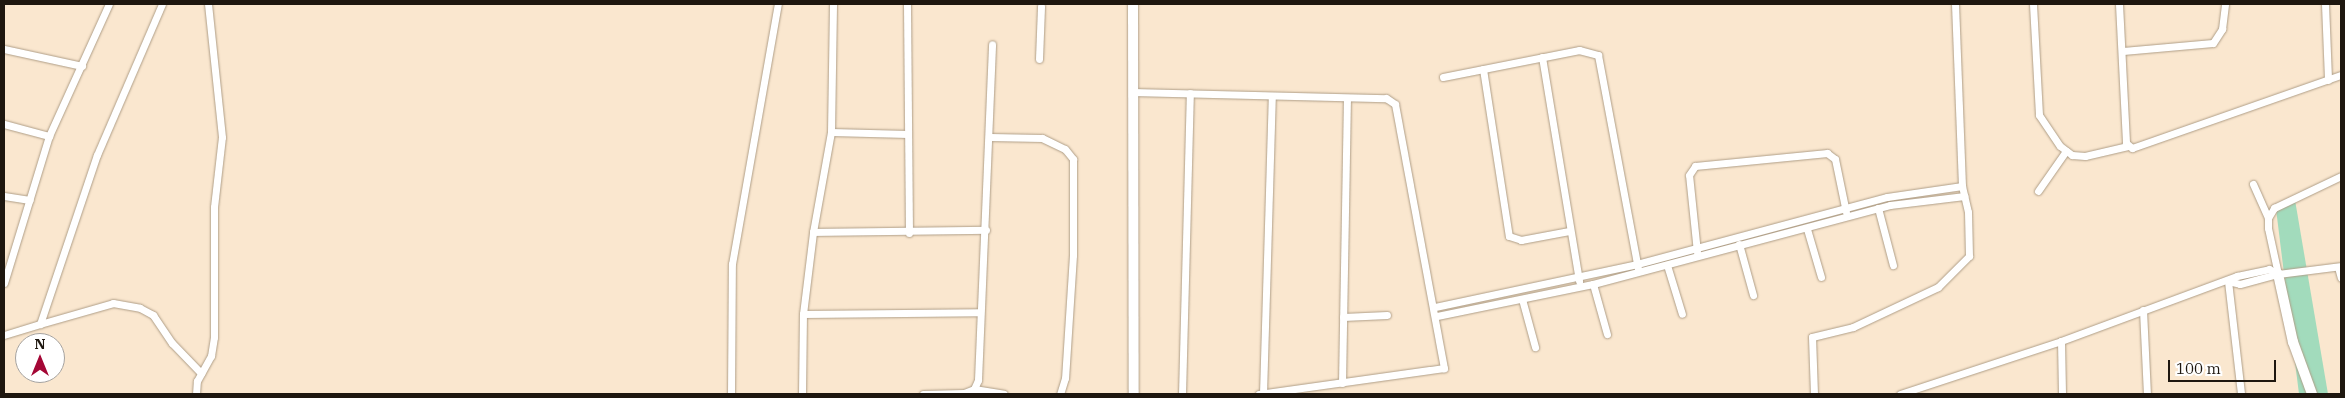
<!DOCTYPE html>
<style>
body{margin:0}
#map{position:relative;width:2345px;height:398px;overflow:hidden;background:#fae7cf;font-family:"IBM Plex Serif",serif}
div>[style]{position:absolute}
.green>*{inset:0;background:#a2dbbc}
.roads{filter:drop-shadow(0 0 1px #af9e87) drop-shadow(0 0 1px #af9e87)}
.street>*{height:7px;margin:-3.5px;padding:0 3.5px;transform-origin:3.5px;border-radius:3.5px;background:#fff}
.secondary>*{height:10px;margin:-5px;padding:0 5px;transform-origin:5px;border-radius:5px;background:#fff}
span{translate:-50% -50%;white-space:nowrap;text-align:center;line-height:1.15;-webkit-text-stroke:4.5px #fff;paint-order:stroke}
.frame{position:absolute;inset:0;border:5px solid #1e170f;pointer-events:none}
.north{position:absolute;left:15px;top:333px;width:50px;height:50px;box-sizing:border-box;background:#fff;border:1px solid #a5a29f;border-radius:50%;rotate:0deg;font-size:14px;font-weight:700;line-height:20px;text-align:center;color:#1e170f}
.north::after{content:'';display:block;margin:auto;width:18px;height:22px;background:#a40736;clip-path:polygon(50% 0,100% 100%,50% 72%,0 100%)}
.scale{position:absolute;left:2168px;top:360px;width:108px;height:22px;box-sizing:border-box;border:2px solid #1e170f;border-top:0;padding-left:6px;font-size:15px;line-height:18px;white-space:nowrap;color:#1e170f;-webkit-text-stroke:4px #fff;paint-order:stroke}
</style>
<div id="map">
<div class="green">
<div style="clip-path:polygon(2295px 200px,2328px 394px,2299px 394px,2276px 209px)"></div>
</div>
<div class="roads">
<div class="street">
<div style="left:907px;top:4px;width:229px;rotate:89.5deg"></div>
<div style="left:2033px;top:4px;width:111px;rotate:86.9deg"></div>
<div style="left:2039px;top:115px;width:37px;rotate:56deg"></div>
<div style="left:2060px;top:146px;width:15px;rotate:37deg"></div>
<div style="left:2072px;top:155px;width:13px;rotate:4deg"></div>
<div style="left:2085px;top:156px;width:44px;rotate:-13.1deg"></div>
<div style="left:2119px;top:4px;width:139px;rotate:87.1deg"></div>
<div style="left:2126px;top:143px;width:8px;rotate:40deg"></div>
<div style="left:2132px;top:148px;width:221px;rotate:-19.3deg"></div>
<div style="left:2325px;top:4px;width:76px;rotate:87.7deg"></div>
<div style="left:4px;top:49px;width:80px;rotate:12.3deg"></div>
<div style="left:2123px;top:51px;width:90px;rotate:-5.1deg"></div>
<div style="left:2213px;top:43px;width:17px;rotate:-57deg"></div>
<div style="left:2222px;top:29px;width:25px;rotate:-83deg"></div>
<div style="left:1542px;top:57px;width:227px;rotate:80.6deg"></div>
<div style="left:1039px;top:59px;width:53px;rotate:-87.8deg"></div>
<div style="left:1483px;top:69px;width:169px;rotate:81.2deg"></div>
<div style="left:1509px;top:236px;width:13px;rotate:18deg"></div>
<div style="left:1521px;top:240px;width:49px;rotate:-10.6deg"></div>
<div style="left:1443px;top:77px;width:139px;rotate:-11.2deg"></div>
<div style="left:1579px;top:50px;width:20px;rotate:15deg"></div>
<div style="left:1598px;top:55px;width:218px;rotate:79.4deg"></div>
<div style="left:1132px;top:92px;width:254px;rotate:1.4deg"></div>
<div style="left:1386px;top:98px;width:11px;rotate:34deg"></div>
<div style="left:1395px;top:104px;width:269px;rotate:79.5deg"></div>
<div style="left:1444px;top:368px;width:187px;rotate:172deg"></div>
<div style="left:4px;top:124px;width:47px;rotate:14.9deg"></div>
<div style="left:831px;top:132px;width:77px;rotate:1.5deg"></div>
<div style="left:990px;top:137px;width:52px;rotate:1.1deg"></div>
<div style="left:1042px;top:138px;width:25px;rotate:26deg"></div>
<div style="left:1065px;top:149px;width:13px;rotate:51deg"></div>
<div style="left:1073px;top:159px;width:96px;rotate:90deg"></div>
<div style="left:1073px;top:255px;width:123px;rotate:93.7deg"></div>
<div style="left:1065px;top:378px;width:17px;rotate:107deg"></div>
<div style="left:2253px;top:184px;width:37px;rotate:66deg"></div>
<div style="left:2038px;top:191px;width:49px;rotate:-55deg"></div>
<div style="left:4px;top:196px;width:26px;rotate:9deg"></div>
<div style="left:1878px;top:208px;width:59px;rotate:75.3deg"></div>
<div style="left:1807px;top:229px;width:50px;rotate:73.7deg"></div>
<div style="left:813px;top:232px;width:173px;rotate:-0.7deg"></div>
<div style="left:1739px;top:244px;width:53px;rotate:74.6deg"></div>
<div style="left:1697px;top:252px;width:77px;rotate:-95.9deg"></div>
<div style="left:1689px;top:175px;width:11px;rotate:-56deg"></div>
<div style="left:1695px;top:166px;width:133px;rotate:-5.6deg"></div>
<div style="left:1827px;top:153px;width:10px;rotate:37deg"></div>
<div style="left:1835px;top:159px;width:54px;rotate:78.3deg"></div>
<div style="left:1667px;top:265px;width:51px;rotate:73deg"></div>
<div style="left:2338px;top:267px;width:11px;rotate:75deg"></div>
<div style="left:2278px;top:274px;width:47px;rotate:-102.3deg"></div>
<div style="left:2268px;top:228px;width:10px;rotate:-90deg"></div>
<div style="left:2268px;top:218px;width:12px;rotate:-59deg"></div>
<div style="left:2274px;top:208px;width:74px;rotate:-25.5deg"></div>
<div style="left:2228px;top:281px;width:12px;rotate:14deg"></div>
<div style="left:2240px;top:284px;width:39px;rotate:-15deg"></div>
<div style="left:2278px;top:274px;width:64px;rotate:-7.2deg"></div>
<div style="left:2228px;top:281px;width:114px;rotate:83.4deg"></div>
<div style="left:4px;top:283px;width:154px;rotate:-73deg"></div>
<div style="left:49px;top:136px;width:145px;rotate:-65.6deg"></div>
<div style="left:1593px;top:284px;width:52px;rotate:74.4deg"></div>
<div style="left:1522px;top:299px;width:50px;rotate:74.8deg"></div>
<div style="left:1435px;top:307px;width:207px;rotate:-12deg"></div>
<div style="left:1637px;top:264px;width:259px;rotate:-15deg"></div>
<div style="left:1887px;top:197px;width:76px;rotate:-8.3deg"></div>
<div style="left:2143px;top:310px;width:84px;rotate:87.3deg"></div>
<div style="left:803px;top:314px;width:177px;rotate:-0.6deg"></div>
<div style="left:1437px;top:316px;width:159px;rotate:-11.6deg"></div>
<div style="left:1593px;top:284px;width:307px;rotate:-14.9deg"></div>
<div style="left:1890px;top:205px;width:75px;rotate:-6.9deg"></div>
<div style="left:1343px;top:317px;width:44px;rotate:-2.6deg"></div>
<div style="left:40px;top:324px;width:76px;rotate:-16deg"></div>
<div style="left:113px;top:303px;width:27px;rotate:10deg"></div>
<div style="left:140px;top:308px;width:15px;rotate:28deg"></div>
<div style="left:153px;top:315px;width:34px;rotate:56deg"></div>
<div style="left:172px;top:343px;width:42px;rotate:46deg"></div>
<div style="left:4px;top:335px;width:38px;rotate:-17deg"></div>
<div style="left:40px;top:324px;width:178px;rotate:-71.4deg"></div>
<div style="left:97px;top:155px;width:164px;rotate:-66.7deg"></div>
<div style="left:2061px;top:341px;width:53px;rotate:88.9deg"></div>
<div style="left:1342px;top:383px;width:285px;rotate:-89deg"></div>
<div style="left:974px;top:389px;width:30px;rotate:9deg"></div>
<div style="left:196px;top:394px;width:13px;rotate:-86deg"></div>
<div style="left:197px;top:381px;width:29px;rotate:-61deg"></div>
<div style="left:211px;top:356px;width:19px;rotate:-81deg"></div>
<div style="left:214px;top:337px;width:130px;rotate:-90deg"></div>
<div style="left:214px;top:207px;width:70px;rotate:-83.5deg"></div>
<div style="left:222px;top:137px;width:134px;rotate:-96deg"></div>
<div style="left:731px;top:394px;width:130px;rotate:-89.6deg"></div>
<div style="left:732px;top:264px;width:264px;rotate:-80deg"></div>
<div style="left:802px;top:394px;width:80px;rotate:-89.3deg"></div>
<div style="left:803px;top:314px;width:83px;rotate:-83deg"></div>
<div style="left:813px;top:232px;width:102px;rotate:-79.8deg"></div>
<div style="left:831px;top:132px;width:128px;rotate:-89.1deg"></div>
<div style="left:923px;top:394px;width:41px;rotate:-1.4deg"></div>
<div style="left:964px;top:393px;width:11px;rotate:-22deg"></div>
<div style="left:974px;top:389px;width:10px;rotate:-66deg"></div>
<div style="left:978px;top:380px;width:336px;rotate:-87.6deg"></div>
<div style="left:1182px;top:394px;width:301px;rotate:-88.5deg"></div>
<div style="left:1263px;top:394px;width:297px;rotate:-88.3deg"></div>
<div style="left:1814px;top:394px;width:57px;rotate:-92deg"></div>
<div style="left:1812px;top:337px;width:42px;rotate:-13.7deg"></div>
<div style="left:1853px;top:327px;width:94px;rotate:-25.2deg"></div>
<div style="left:1938px;top:287px;width:44px;rotate:-45deg"></div>
<div style="left:1969px;top:256px;width:44px;rotate:-91.3deg"></div>
<div style="left:1968px;top:212px;width:27px;rotate:-103deg"></div>
<div style="left:1962px;top:186px;width:182px;rotate:-92.2deg"></div>
<div style="left:1900px;top:394px;width:169px;rotate:-18.2deg"></div>
<div style="left:2061px;top:341px;width:188px;rotate:-20.3deg"></div>
<div style="left:2237px;top:276px;width:33px;rotate:-12deg"></div>
<div style="left:2269px;top:269px;width:10px;rotate:29deg"></div>
</div>
<div class="secondary">
<div style="left:1133px;top:4px;width:390px;rotate:89.9deg"></div>
<div style="left:2278px;top:274px;width:70px;rotate:77.6deg"></div>
<div style="left:2293px;top:342px;width:55px;rotate:69.9deg"></div>
</div>
</div>
<div class="frame"></div>
<div class="north">N</div>
<div class="scale">100 m</div>
</div>
